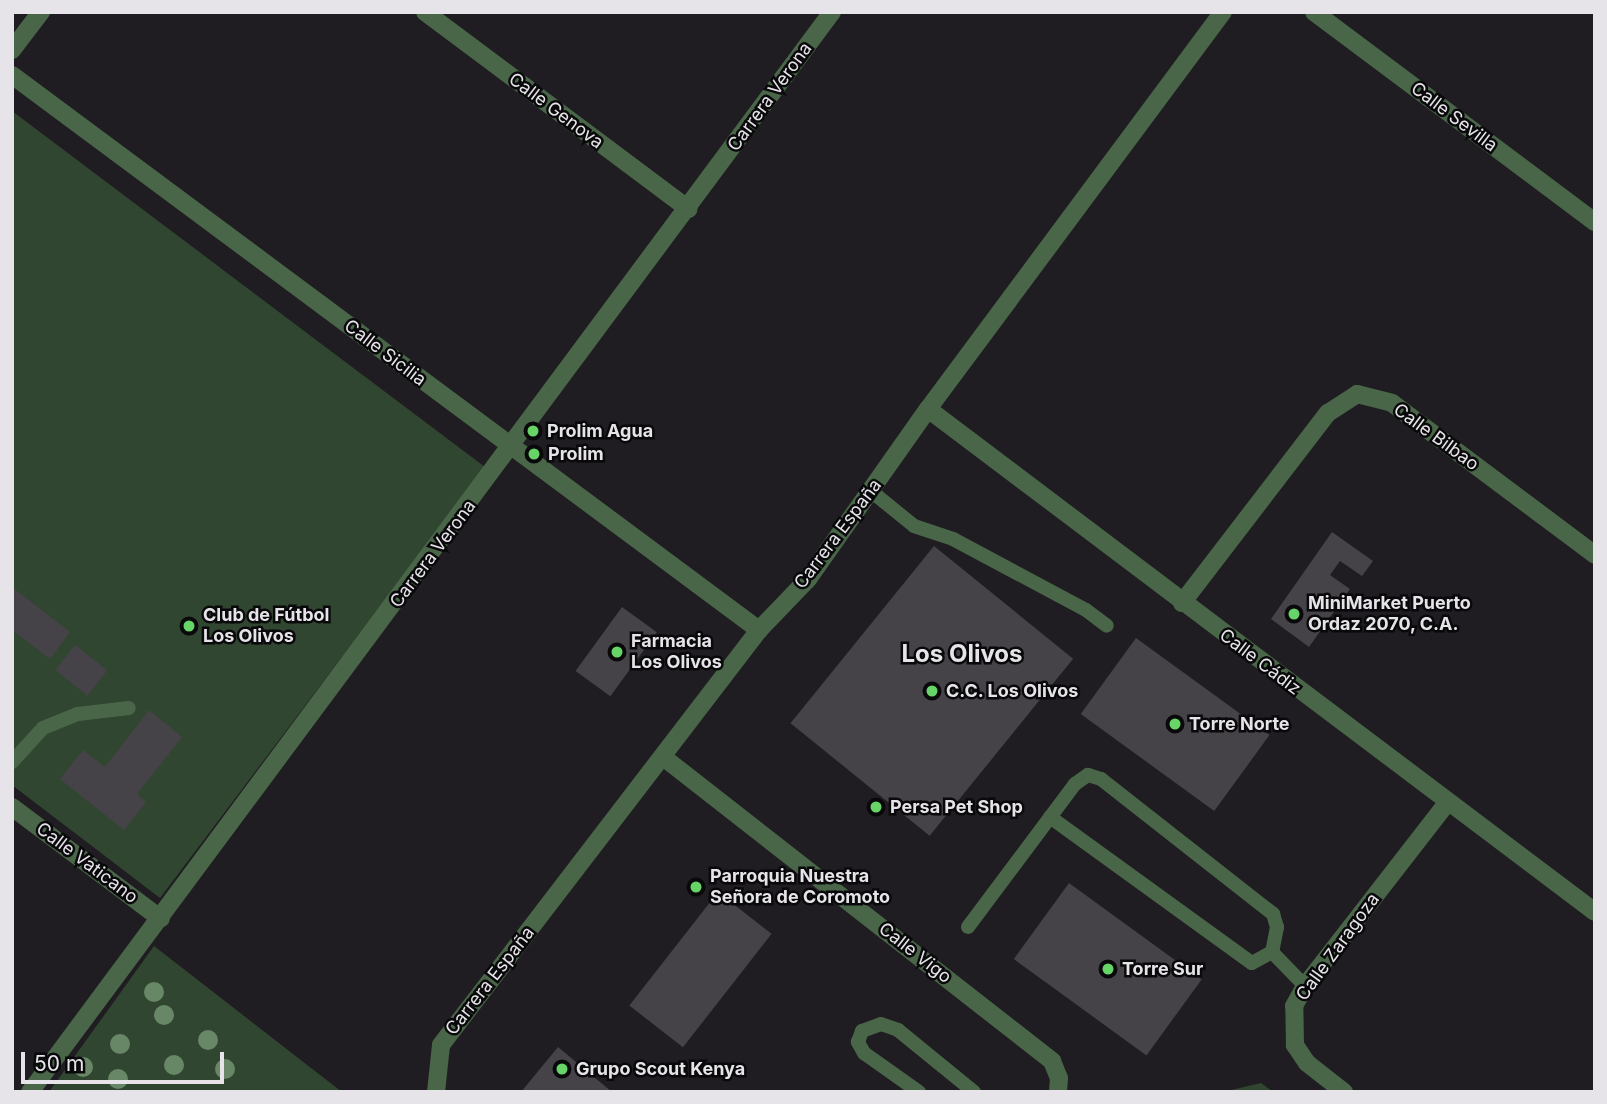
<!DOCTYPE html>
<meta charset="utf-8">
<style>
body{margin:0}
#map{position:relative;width:1607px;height:1104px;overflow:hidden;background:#201d22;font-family:Inter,sans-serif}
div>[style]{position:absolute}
.green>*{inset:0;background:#314630}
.building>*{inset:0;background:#454248;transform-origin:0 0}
.service>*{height:14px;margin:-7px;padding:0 7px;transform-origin:7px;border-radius:7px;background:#496748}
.minor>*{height:18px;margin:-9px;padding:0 9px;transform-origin:9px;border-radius:9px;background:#496748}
.trees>*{width:20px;height:20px;margin:-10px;border-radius:50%;background:#688767}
.dots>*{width:19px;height:19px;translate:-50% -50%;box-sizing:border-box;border:4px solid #09080a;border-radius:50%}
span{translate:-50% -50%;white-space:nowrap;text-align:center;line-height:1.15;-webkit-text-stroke:5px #09080a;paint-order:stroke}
.street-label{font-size:18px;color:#e6e4e8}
.poi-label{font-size:18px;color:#e6e4e8;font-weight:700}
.left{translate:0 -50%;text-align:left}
.district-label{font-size:24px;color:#e6e4e8;font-weight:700}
.frame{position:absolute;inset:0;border:14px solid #e6e4e8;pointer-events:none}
.scale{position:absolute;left:21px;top:1052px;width:203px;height:32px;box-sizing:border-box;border:4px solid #e6e4e8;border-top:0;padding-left:9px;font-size:21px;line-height:24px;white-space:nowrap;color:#e6e4e8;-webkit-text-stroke:5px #09080a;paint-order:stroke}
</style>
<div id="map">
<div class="green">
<div style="clip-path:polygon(12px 111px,485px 467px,160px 898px,12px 785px)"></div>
<div style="clip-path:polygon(154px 946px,342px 1092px,49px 1092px)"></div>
<div style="clip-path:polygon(1261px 1083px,1273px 1092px,1223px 1092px)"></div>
</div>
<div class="building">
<div style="clip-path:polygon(1332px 532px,1373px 561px,1362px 576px,1340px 561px,1330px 575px,1350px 589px,1309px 647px,1271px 619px)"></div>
<div style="left:934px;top:546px;width:179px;height:228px;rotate:39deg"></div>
<div style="clip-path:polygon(12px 587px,70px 632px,50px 659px,12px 630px)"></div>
<div style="left:622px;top:607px;width:43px;height:79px;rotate:36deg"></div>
<div style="left:1136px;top:638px;width:165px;height:94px;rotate:36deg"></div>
<div style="left:75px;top:645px;width:41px;height:32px;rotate:38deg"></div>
<div style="clip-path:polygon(149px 710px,182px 737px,137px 794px,146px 802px,124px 830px,60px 779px,83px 750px,105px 767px)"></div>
<div style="left:1069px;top:883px;width:164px;height:94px;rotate:36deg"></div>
<div style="left:718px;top:892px;width:68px;height:144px;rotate:38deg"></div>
<div style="clip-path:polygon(558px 1047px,612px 1092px,521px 1092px)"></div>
</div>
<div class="service">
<div style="left:871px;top:491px;width:55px;rotate:39.1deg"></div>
<div style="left:914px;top:526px;width:41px;rotate:18.4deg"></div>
<div style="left:953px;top:539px;width:151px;rotate:28.1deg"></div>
<div style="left:1086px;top:610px;width:26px;rotate:37deg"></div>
<div style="left:12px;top:762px;width:46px;rotate:-47.6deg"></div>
<div style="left:43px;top:728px;width:38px;rotate:-22deg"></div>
<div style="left:78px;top:714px;width:51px;rotate:-6.7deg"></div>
<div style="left:1050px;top:817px;width:249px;rotate:35.9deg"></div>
<div style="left:1252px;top:963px;width:23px;rotate:-29deg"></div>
<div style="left:968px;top:927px;width:179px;rotate:-53.2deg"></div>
<div style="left:1075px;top:784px;width:16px;rotate:-35deg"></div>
<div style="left:1088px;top:775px;width:14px;rotate:17deg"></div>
<div style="left:1101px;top:779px;width:219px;rotate:38.1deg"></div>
<div style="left:1273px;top:914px;width:14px;rotate:73deg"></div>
<div style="left:1277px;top:927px;width:25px;rotate:101deg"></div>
<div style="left:1272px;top:952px;width:47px;rotate:45.9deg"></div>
<div style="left:919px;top:1092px;width:67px;rotate:-144.7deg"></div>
<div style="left:864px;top:1053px;width:13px;rotate:-119deg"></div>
<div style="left:858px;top:1042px;width:12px;rotate:-70deg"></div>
<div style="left:862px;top:1031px;width:20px;rotate:-20deg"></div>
<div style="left:881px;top:1024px;width:18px;rotate:19deg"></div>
<div style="left:898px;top:1030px;width:98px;rotate:39.2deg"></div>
</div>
<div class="minor">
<div style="left:425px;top:12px;width:329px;rotate:36.8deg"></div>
<div style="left:1314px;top:12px;width:351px;rotate:36.8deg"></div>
<div style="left:12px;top:50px;width:48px;rotate:-52.7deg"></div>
<div style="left:12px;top:75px;width:931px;rotate:36.61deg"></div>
<div style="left:928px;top:409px;width:835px;rotate:37.02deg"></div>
<div style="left:1182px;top:603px;width:240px;rotate:-52.5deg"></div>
<div style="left:1328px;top:413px;width:35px;rotate:-33deg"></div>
<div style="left:1357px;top:394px;width:36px;rotate:14deg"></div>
<div style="left:1392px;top:403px;width:254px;rotate:36.8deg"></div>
<div style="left:663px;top:757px;width:494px;rotate:38deg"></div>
<div style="left:1052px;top:1061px;width:18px;rotate:68deg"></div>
<div style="left:1059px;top:1078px;width:14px;rotate:94deg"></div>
<div style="left:12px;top:807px;width:186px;rotate:36.9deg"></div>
<div style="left:30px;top:1092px;width:1345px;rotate:-53.4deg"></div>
<div style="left:436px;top:1092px;width:47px;rotate:-83.9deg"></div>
<div style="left:441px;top:1045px;width:523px;rotate:-52.54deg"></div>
<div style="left:759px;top:630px;width:71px;rotate:-46.1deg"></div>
<div style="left:808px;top:579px;width:208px;rotate:-54.8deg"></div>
<div style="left:928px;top:409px;width:495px;rotate:-53.4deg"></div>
<div style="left:1344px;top:1092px;width:47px;rotate:-141.9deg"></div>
<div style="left:1307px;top:1063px;width:22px;rotate:-124deg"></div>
<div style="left:1295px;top:1045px;width:39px;rotate:-91deg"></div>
<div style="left:1294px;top:1006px;width:23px;rotate:-61deg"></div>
<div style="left:1305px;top:986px;width:232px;rotate:-52.2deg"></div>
</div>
<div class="trees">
<div style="left:154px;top:992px"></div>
<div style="left:164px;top:1015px"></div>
<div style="left:208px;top:1040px"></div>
<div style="left:120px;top:1044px"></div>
<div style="left:174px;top:1065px"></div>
<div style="left:83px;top:1067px"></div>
<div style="left:225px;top:1069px"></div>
<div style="left:118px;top:1079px"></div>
</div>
<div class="dots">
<div style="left:533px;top:431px;background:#66d466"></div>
<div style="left:534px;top:454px;background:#66d466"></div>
<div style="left:1294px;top:614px;background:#66d466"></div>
<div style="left:189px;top:626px;background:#66d466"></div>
<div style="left:617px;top:652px;background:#66d466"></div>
<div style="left:932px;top:691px;background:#66d466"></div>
<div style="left:1175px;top:724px;background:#66d466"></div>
<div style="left:876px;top:807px;background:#66d466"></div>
<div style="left:696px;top:887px;background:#66d466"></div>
<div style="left:1108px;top:969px;background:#66d466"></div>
<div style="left:562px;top:1069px;background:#66d466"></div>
</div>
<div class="street-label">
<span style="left:770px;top:97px;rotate:-54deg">Carrera Verona</span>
<span style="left:556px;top:111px;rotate:37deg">Calle Genova</span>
<span style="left:1454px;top:117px;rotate:37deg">Calle Sevilla</span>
<span style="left:385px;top:353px;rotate:37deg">Calle Sicilia</span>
<span style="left:1436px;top:437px;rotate:36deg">Calle Bilbao</span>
<span style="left:838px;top:534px;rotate:-53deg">Carrera España</span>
<span style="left:433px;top:554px;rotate:-53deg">Carrera Verona</span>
<span style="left:1260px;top:662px;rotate:37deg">Calle Cádiz</span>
<span style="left:87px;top:863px;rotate:37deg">Calle Vaticano</span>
<span style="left:1338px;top:947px;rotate:-54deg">Calle Zaragoza</span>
<span style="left:915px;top:953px;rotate:38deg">Calle Vigo</span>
<span style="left:490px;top:981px;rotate:-52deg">Carrera España</span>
</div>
<div class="poi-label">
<span class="left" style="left:547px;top:431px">Prolim Agua</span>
<span class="left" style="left:548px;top:454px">Prolim</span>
<span class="left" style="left:1308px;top:614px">MiniMarket Puerto<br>Ordaz 2070, C.A.</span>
<span class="left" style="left:203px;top:626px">Club de Fútbol<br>Los Olivos</span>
<span class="left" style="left:631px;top:652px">Farmacia<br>Los Olivos</span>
<span class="left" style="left:946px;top:691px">C.C. Los Olivos</span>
<span class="left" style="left:1189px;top:724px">Torre Norte</span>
<span class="left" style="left:890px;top:807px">Persa Pet Shop</span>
<span class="left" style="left:710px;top:887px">Parroquia Nuestra<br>Señora de Coromoto</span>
<span class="left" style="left:1122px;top:969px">Torre Sur</span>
<span class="left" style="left:576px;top:1069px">Grupo Scout Kenya</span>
</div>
<div class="district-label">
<span style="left:962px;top:654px">Los Olivos</span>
</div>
<div class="frame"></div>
<div class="scale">50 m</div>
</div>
